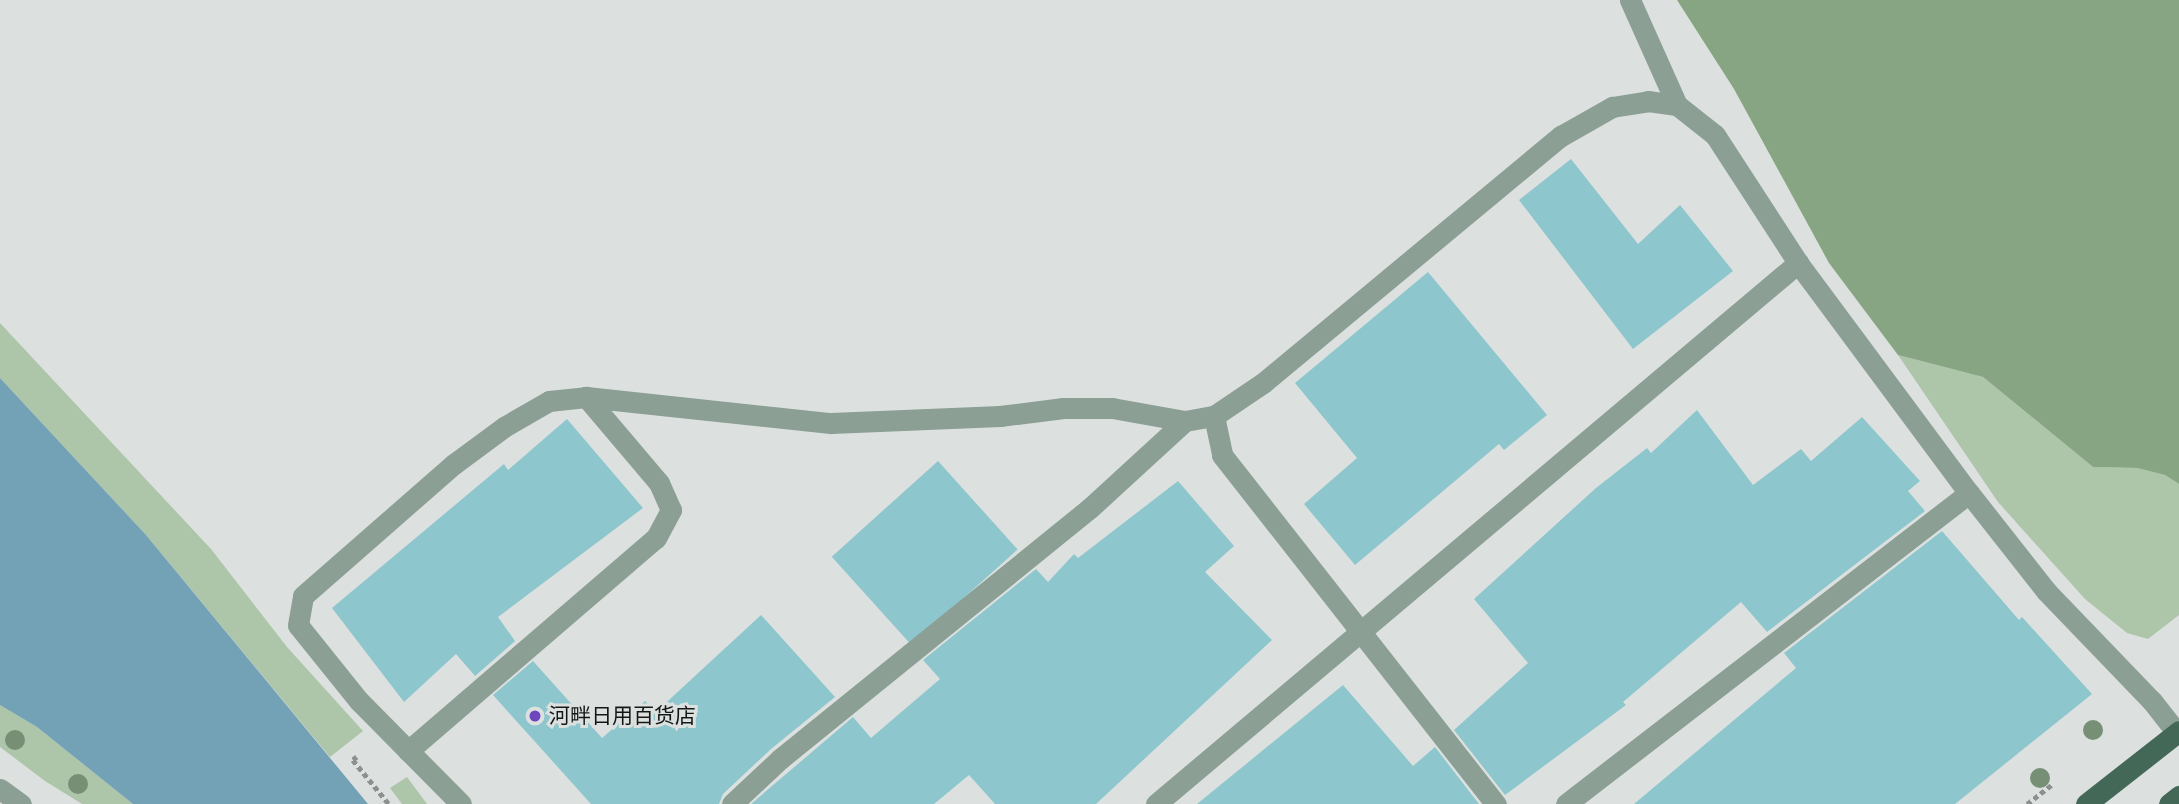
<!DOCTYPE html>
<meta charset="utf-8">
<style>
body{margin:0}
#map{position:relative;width:2179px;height:804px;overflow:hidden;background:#dce1e0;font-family:"DM Sans","Noto Sans SC",sans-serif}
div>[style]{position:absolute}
.green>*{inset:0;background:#adc5a9}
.forest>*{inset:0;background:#88a583}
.water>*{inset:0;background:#73a1b6}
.building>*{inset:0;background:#8ec6cd;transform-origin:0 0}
.path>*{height:4.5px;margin-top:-2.25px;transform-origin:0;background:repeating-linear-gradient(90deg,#8c908f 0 5px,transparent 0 8.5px)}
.minor>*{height:21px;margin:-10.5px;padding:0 10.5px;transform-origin:10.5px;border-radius:10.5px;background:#8b9f95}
.major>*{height:21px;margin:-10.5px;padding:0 10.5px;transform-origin:10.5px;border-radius:10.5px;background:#446857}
.trees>*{width:20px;height:20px;margin:-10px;border-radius:50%;background:#768f75}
.dots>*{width:19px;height:19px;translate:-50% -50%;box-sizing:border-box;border:4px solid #dce1e0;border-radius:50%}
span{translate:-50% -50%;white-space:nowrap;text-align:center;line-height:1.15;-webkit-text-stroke:6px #dce1e0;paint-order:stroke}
.poi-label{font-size:21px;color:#151717}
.left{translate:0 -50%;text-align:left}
</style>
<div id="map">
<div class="green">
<div style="clip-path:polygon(0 323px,211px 549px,287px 647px,363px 731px,330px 757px,146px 535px,0 378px)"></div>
<div style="clip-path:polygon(1898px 355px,1983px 377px,2093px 467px,2137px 468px,2165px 475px,2179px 484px,2179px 615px,2148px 639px,2127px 633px,2085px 599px,1998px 502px)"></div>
<div style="clip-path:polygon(0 705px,37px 727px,133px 804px,82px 804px,45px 781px,0 747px)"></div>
<div style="clip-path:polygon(407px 777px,427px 804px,402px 804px,390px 788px)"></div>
</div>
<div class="forest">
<div style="clip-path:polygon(1677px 0,2179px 0,2179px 484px,2165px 475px,2137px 468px,2093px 467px,1983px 377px,1898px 355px,1829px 263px,1734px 89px)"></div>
</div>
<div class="water">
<div style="clip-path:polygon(0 378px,146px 535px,368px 804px,133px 804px,37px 727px,0 705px)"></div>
</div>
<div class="building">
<div style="clip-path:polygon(1571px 159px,1638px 244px,1680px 205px,1733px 271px,1633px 349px,1519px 200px)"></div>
<div style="clip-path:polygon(1428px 272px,1547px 415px,1504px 450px,1499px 444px,1355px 565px,1304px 504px,1357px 458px,1295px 383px)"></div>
<div style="clip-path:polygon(1697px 410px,1753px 485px,1801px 449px,1811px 461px,1862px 417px,1920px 481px,1908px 491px,1925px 511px,1767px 632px,1741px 602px,1623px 702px,1626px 705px,1505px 795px,1454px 730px,1528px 663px,1474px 599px,1596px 488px,1647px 448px,1651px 453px)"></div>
<div style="clip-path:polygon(567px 419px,643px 508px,498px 617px,515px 641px,475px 676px,456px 654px,404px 702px,332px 608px,504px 464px,508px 470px)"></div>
<div style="left:938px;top:461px;width:119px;height:143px;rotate:48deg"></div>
<div style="clip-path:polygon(1178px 481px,1234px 546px,1205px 572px,1272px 640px,1096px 804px,995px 804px,969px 775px,934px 804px,751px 804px,853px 717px,871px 738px,940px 679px,923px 660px,1036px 569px,1048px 582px,1074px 554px,1078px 558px)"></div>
<div style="clip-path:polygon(1942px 531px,2019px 620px,2022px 617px,2092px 694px,1955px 804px,1634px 804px,1796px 668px,1784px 653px)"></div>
<div style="clip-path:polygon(761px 615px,835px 697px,771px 749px,723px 794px,719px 804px,591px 804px,493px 695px,533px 661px,602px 738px,645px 701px,656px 712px)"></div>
<div style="clip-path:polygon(1343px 685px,1413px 766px,1435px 747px,1479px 804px,1197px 804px)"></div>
</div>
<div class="path">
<div style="left:357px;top:757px;width:5px;rotate:143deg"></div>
<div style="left:353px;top:760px;width:57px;rotate:50.7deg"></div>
<div style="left:2027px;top:804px;width:31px;rotate:-38deg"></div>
</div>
<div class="minor">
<div style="left:1630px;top:0;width:115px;rotate:65.9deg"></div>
<div style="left:1214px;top:416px;width:40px;rotate:78deg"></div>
<div style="left:1222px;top:455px;width:444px;rotate:51.9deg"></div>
<div style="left:408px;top:751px;width:327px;rotate:-40.7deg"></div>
<div style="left:656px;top:538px;width:32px;rotate:-62deg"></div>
<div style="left:671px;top:510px;width:30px;rotate:-114deg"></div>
<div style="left:659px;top:483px;width:113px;rotate:-130.3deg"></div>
<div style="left:0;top:789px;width:26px;rotate:36deg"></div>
<div style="left:461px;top:804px;width:145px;rotate:-134.7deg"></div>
<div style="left:359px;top:701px;width:97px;rotate:-128.8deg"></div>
<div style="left:298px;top:625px;width:29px;rotate:-80deg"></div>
<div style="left:303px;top:596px;width:201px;rotate:-41.2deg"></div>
<div style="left:454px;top:464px;width:62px;rotate:-36.5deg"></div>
<div style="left:504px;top:427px;width:52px;rotate:-30deg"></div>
<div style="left:549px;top:401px;width:37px;rotate:-6deg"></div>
<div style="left:586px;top:397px;width:246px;rotate:6.1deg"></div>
<div style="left:831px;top:423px;width:169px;rotate:-2.4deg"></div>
<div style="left:1000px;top:416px;width:64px;rotate:-7.2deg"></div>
<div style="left:1063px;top:408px;width:49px"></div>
<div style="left:1112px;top:408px;width:74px;rotate:10.1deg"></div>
<div style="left:1185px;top:421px;width:29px;rotate:-10deg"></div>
<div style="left:1214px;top:416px;width:59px;rotate:-34deg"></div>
<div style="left:1263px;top:383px;width:387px;rotate:-39.7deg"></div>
<div style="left:1561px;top:136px;width:59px;rotate:-29.6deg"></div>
<div style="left:1612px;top:107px;width:36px;rotate:-9deg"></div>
<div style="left:1648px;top:101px;width:29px;rotate:8deg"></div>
<div style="left:1677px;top:105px;width:48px;rotate:38.3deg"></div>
<div style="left:1715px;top:135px;width:153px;rotate:57deg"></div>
<div style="left:1798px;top:263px;width:287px;rotate:53.4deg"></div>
<div style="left:1969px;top:493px;width:125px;rotate:51.8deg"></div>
<div style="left:2046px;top:591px;width:153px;rotate:46.1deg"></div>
<div style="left:2152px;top:701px;width:41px;rotate:52deg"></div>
<div style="left:732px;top:804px;width:66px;rotate:-43.2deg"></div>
<div style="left:780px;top:759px;width:399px;rotate:-39deg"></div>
<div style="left:1090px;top:508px;width:129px;rotate:-42.5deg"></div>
<div style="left:1156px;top:804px;width:840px;rotate:-40.12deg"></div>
<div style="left:1566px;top:804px;width:509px;rotate:-37.66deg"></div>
</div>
<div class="major">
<div style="left:2086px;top:804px;width:118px;rotate:-38.1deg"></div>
<div style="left:2169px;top:804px;width:13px;rotate:-39deg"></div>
</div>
<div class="trees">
<div style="left:2093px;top:730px"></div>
<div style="left:15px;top:740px"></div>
<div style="left:2040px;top:778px"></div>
<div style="left:78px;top:784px"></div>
</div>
<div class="dots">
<div style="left:535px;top:716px;background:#6d46be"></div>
</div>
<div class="poi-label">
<span class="left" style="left:549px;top:716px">河畔日用百货店</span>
</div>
</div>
